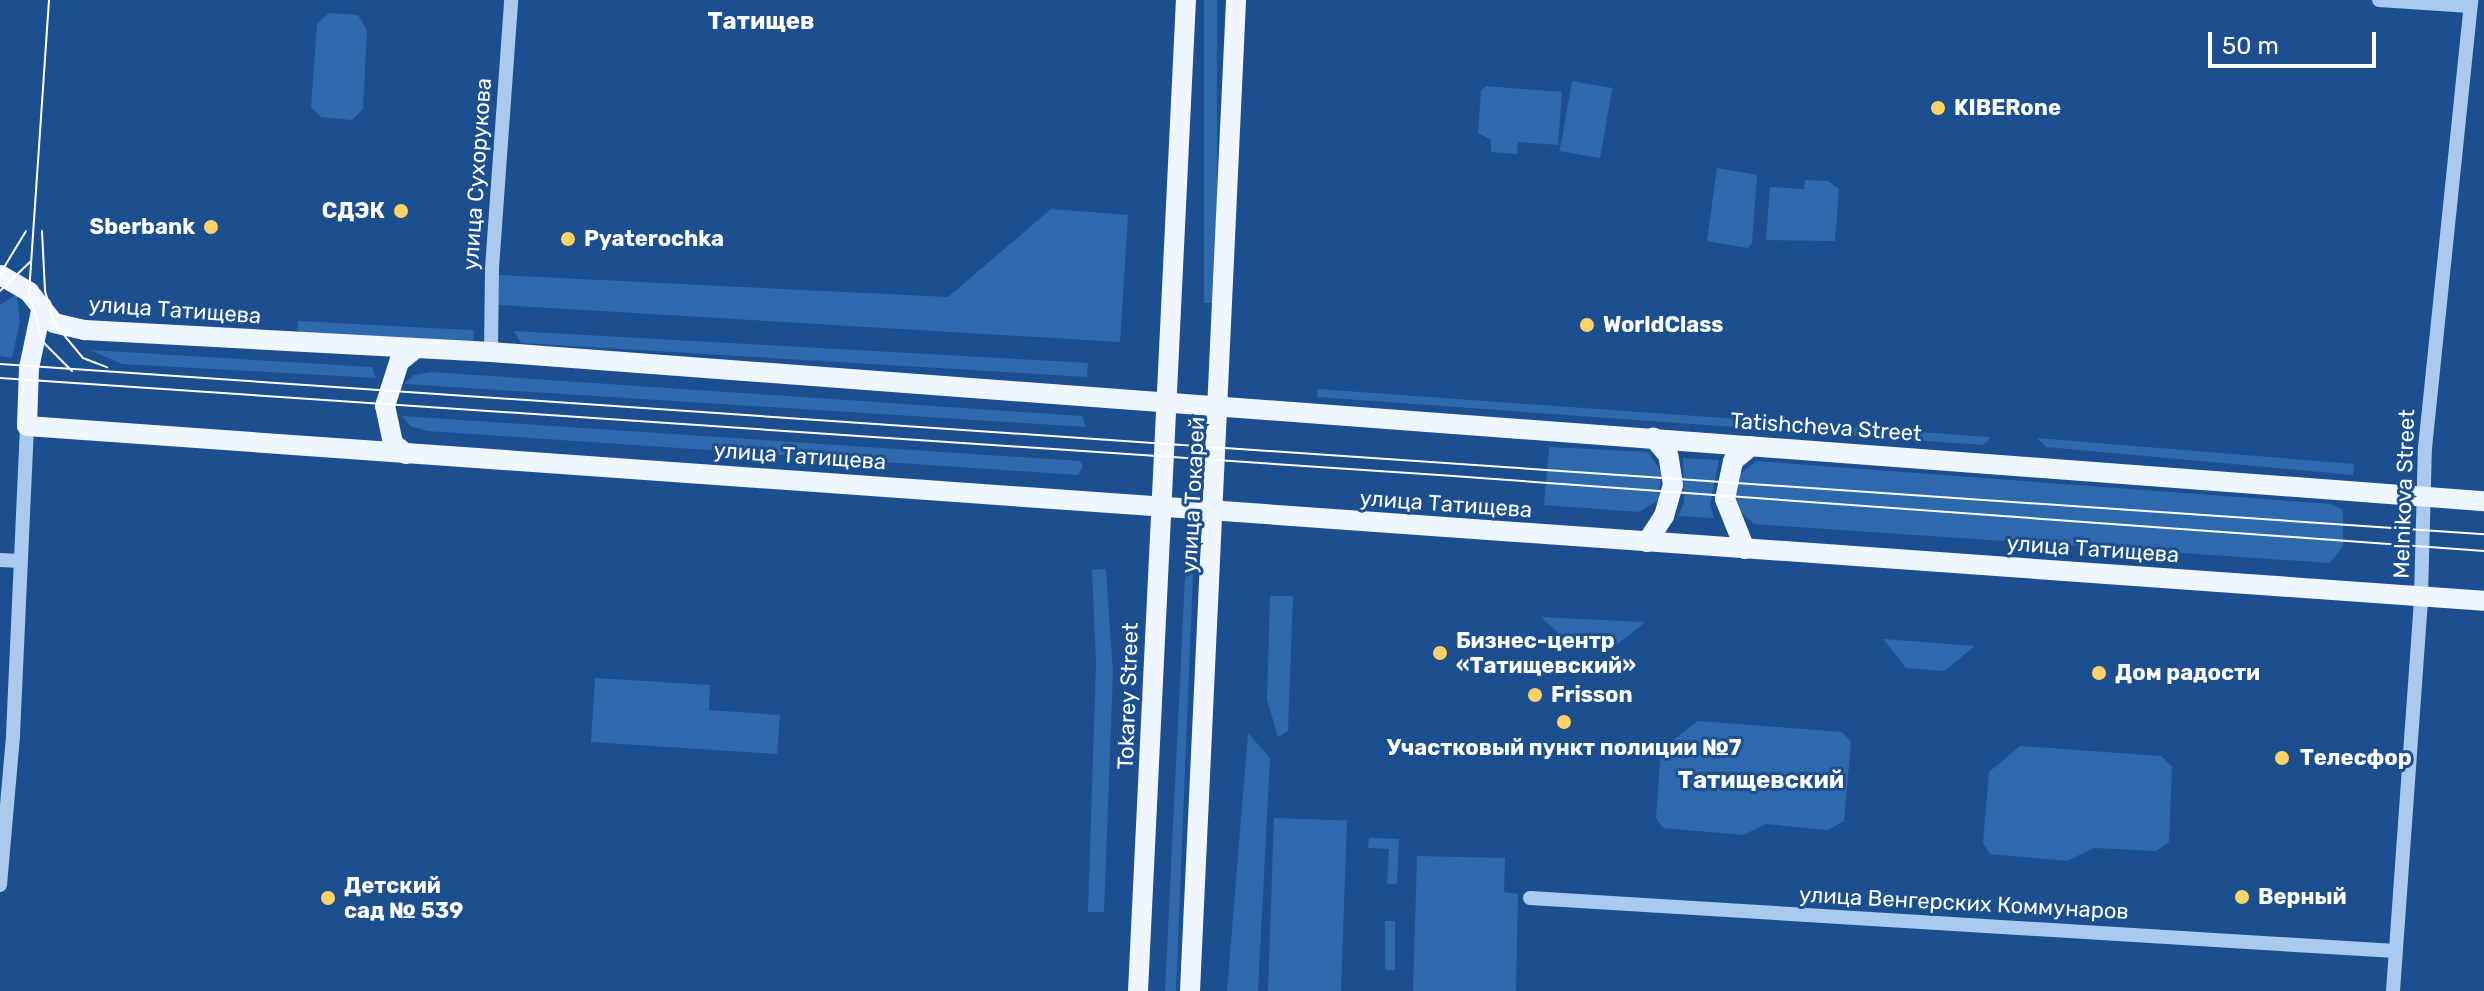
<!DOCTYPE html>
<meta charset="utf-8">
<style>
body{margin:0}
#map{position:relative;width:2484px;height:991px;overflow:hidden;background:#1b4f8f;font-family:Rubik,sans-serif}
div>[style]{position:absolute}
.green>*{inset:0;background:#2e69ad;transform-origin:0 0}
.minor>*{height:14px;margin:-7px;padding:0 7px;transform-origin:7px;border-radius:7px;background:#a9c9ee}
.major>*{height:20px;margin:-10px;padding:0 10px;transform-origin:10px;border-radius:10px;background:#f0f6ff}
.tram>*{height:2px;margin:-1px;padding:0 1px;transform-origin:1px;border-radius:1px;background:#fff}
.dots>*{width:22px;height:22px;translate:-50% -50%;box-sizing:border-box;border:4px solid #1b4f8f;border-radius:50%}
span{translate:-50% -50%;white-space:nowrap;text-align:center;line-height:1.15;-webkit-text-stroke:6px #1b4f8f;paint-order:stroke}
.poi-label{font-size:22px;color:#fff;font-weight:700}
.left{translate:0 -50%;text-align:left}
.right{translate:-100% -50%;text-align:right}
.street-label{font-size:22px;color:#fff}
.neighbourhood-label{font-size:24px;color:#fff;font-weight:700}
.scale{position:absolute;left:2208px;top:32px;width:168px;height:36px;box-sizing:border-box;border:4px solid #fff;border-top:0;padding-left:10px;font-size:24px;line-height:28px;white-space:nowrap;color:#fff;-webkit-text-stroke:6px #1b4f8f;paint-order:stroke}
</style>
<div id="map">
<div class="green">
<div style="left:1204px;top:0;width:13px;height:303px"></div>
<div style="clip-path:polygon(329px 13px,358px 15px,367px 30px,363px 109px,352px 120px,321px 117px,311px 107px,317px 24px)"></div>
<div style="left:1572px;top:81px;width:41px;height:71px;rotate:10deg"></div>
<div style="clip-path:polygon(1486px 86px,1562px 92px,1558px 145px,1518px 142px,1517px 154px,1491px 152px,1491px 140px,1478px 133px,1481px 91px)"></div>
<div style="clip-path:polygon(1717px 168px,1757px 175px,1752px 243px,1748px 248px,1707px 241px)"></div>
<div style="clip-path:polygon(1805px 180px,1828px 181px,1839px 189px,1835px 241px,1766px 240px,1770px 187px,1804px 189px)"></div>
<div style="clip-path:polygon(1051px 209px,1128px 215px,1120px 342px,498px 305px,499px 275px,948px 297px)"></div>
<div style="clip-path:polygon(17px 294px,20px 321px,12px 358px,0 356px,0 305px)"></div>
<div style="left:298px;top:321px;width:176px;height:13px;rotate:3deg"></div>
<div style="clip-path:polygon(514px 331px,1088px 363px,1087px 377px,521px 343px)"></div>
<div style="clip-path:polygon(90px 350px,372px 367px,376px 378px,122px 364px)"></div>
<div style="clip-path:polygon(431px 372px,1082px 416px,1086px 427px,404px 384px,414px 375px)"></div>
<div style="clip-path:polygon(1318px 389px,1989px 437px,1989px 440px,1983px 445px,1317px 397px)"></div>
<div style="clip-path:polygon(402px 416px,1080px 461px,1083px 466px,1078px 475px,427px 431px,410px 426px)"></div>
<div style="clip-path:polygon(2037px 438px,2354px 464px,2353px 475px,2046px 447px)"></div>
<div style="clip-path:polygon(1549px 447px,1648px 452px,1661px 471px,1659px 500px,1639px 512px,1544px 505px)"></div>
<div style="clip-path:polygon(1683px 458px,1719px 460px,1710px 505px,1714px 518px,1678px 516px,1684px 503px)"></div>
<div style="clip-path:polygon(1756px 461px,2331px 504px,2343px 510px,2343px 546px,2330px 563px,1754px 524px,1734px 505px,1737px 477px)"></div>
<div style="clip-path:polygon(1106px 569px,1113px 673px,1104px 912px,1088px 912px,1096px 664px,1092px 570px)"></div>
<div style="clip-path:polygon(1193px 574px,1176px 991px,1165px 991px,1185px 577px)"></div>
<div style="clip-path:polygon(1270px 596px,1293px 596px,1288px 731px,1278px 737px,1267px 700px)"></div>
<div style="clip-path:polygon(1541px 617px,1645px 622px,1614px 647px,1572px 645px)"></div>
<div style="clip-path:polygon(1883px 639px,1975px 646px,1944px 671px,1906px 668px)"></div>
<div style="clip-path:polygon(595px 678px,710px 685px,709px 710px,780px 715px,777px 754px,591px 742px)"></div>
<div style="clip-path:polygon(1698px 721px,1842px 732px,1851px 742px,1844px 821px,1828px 830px,1766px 824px,1743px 835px,1663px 828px,1656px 818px,1661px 749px)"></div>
<div style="clip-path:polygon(1248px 733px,1270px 758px,1258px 991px,1227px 991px)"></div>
<div style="clip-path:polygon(2020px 746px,2161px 756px,2172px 767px,2169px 842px,2156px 851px,2094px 848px,2067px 861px,1990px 854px,1983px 843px,1989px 772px)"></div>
<div style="left:1274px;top:818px;width:73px;height:173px;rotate:2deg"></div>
<div style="clip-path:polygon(1369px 838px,1399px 839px,1397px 884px,1387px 884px,1389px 849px,1368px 848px)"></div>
<div style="clip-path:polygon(1417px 856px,1505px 858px,1504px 892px,1518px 894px,1516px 991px,1413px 991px)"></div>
<div style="left:1385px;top:921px;width:10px;height:49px"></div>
</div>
<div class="minor">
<div style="left:2379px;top:0;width:91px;rotate:3.8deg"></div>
<div style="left:491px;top:352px;width:84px;rotate:-89.3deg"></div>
<div style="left:492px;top:268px;width:269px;rotate:-85.9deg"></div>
<div style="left:0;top:560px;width:20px;rotate:3deg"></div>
<div style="left:0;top:885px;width:151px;rotate:-85deg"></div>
<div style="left:13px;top:735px;width:309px;rotate:-87.4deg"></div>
<div style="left:1530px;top:898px;width:867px;rotate:3.51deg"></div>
<div style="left:2393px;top:991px;width:395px;rotate:-85.9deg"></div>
<div style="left:2421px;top:597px;width:149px;rotate:-88.5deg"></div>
<div style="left:2425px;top:448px;width:450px;rotate:-84.1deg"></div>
</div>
<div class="major">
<div style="left:0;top:275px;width:34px;rotate:30deg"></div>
<div style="left:29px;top:292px;width:40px;rotate:51deg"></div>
<div style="left:54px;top:323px;width:32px;rotate:13deg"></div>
<div style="left:85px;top:330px;width:407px;rotate:3.1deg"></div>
<div style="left:491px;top:352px;width:1999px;rotate:4.28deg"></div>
<div style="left:42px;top:306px;width:63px;rotate:101.8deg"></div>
<div style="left:29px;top:368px;width:58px;rotate:92deg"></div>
<div style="left:27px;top:426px;width:2463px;rotate:4.07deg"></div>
<div style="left:406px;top:454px;width:17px;rotate:-140deg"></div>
<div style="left:393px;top:443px;width:38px;rotate:-102deg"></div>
<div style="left:385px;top:406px;width:46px;rotate:-72.3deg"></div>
<div style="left:399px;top:362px;width:21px;rotate:-39deg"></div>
<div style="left:1647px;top:542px;width:31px;rotate:-57deg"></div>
<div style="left:1664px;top:516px;width:32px;rotate:-74deg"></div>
<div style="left:1673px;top:485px;width:30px;rotate:-99deg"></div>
<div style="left:1668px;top:455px;width:23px;rotate:-130deg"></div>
<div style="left:1745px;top:549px;width:54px;rotate:-111.8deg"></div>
<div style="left:1725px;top:499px;width:39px;rotate:-78deg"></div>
<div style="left:1733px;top:461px;width:23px;rotate:-40deg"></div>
<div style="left:1138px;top:991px;width:992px;rotate:-87.23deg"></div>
<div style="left:1190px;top:991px;width:992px;rotate:-87.34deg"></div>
</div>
<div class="tram">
<div style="left:49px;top:0;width:293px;rotate:93.9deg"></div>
<div style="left:29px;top:292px;width:52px;rotate:74.4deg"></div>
<div style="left:43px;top:342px;width:41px;rotate:45deg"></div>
<div style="left:42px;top:231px;width:60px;rotate:87.1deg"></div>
<div style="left:45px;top:291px;width:33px;rotate:74deg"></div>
<div style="left:54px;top:323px;width:45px;rotate:50.4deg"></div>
<div style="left:83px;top:358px;width:26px;rotate:21deg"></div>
<div style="left:0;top:274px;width:50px;rotate:-58.8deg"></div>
<div style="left:0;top:291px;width:42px;rotate:-44deg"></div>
<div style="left:0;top:364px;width:2490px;rotate:3.92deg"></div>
<div style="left:0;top:378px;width:1442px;rotate:3.86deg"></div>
<div style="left:1439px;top:475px;width:1048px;rotate:4.16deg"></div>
</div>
<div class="dots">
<div style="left:1938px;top:108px;background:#ffd166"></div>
<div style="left:401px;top:211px;background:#ffd166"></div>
<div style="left:211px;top:227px;background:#ffd166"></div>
<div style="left:568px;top:239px;background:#ffd166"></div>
<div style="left:1587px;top:325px;background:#ffd166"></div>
<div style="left:1440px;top:653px;background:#ffd166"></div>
<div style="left:2099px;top:673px;background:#ffd166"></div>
<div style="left:1535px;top:695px;background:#ffd166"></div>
<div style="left:1564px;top:722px;background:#ffd166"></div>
<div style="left:2282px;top:758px;background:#ffd166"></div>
<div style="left:2242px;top:897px;background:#ffd166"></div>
<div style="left:328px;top:898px;background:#ffd166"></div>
</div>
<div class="poi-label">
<span class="left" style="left:1954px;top:108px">KIBERone</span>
<span class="right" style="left:385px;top:211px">СДЭК</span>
<span class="right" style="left:195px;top:227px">Sberbank</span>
<span class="left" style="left:584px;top:239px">Pyaterochka</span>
<span class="left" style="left:1603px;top:325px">WorldClass</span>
<span class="left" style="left:1456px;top:653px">Бизнес-центр<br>«Татищевский»</span>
<span class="left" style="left:2115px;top:673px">Дом радости</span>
<span class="left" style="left:1551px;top:695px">Frisson</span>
<span style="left:1564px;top:748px">Участковый пункт полиции №7</span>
<span class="left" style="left:2300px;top:758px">Телесфор</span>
<span class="left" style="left:344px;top:898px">Детский<br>сад № 539</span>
<span class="left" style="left:2258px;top:897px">Верный</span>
</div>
<div class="street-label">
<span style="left:477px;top:174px;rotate:-86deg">улица Сухорукова</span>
<span style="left:175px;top:310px;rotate:4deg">улица Татищева</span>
<span style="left:1826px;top:427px;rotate:4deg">Tatishcheva Street</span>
<span style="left:800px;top:456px;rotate:4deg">улица Татищева</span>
<span style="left:2404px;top:494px;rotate:-88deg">Melnikova Street</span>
<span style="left:1193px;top:495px;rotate:-87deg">улица Токарей</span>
<span style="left:1446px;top:504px;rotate:4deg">улица Татищева</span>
<span style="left:2093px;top:549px;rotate:4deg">улица Татищева</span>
<span style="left:1128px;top:696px;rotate:-88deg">Tokarey Street</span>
<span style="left:1964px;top:903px;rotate:3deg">улица Венгерских Коммунаров</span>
</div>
<div class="neighbourhood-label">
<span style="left:761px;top:22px">Татищев</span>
<span style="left:1761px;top:781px">Татищевский</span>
</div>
<div class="scale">50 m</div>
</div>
